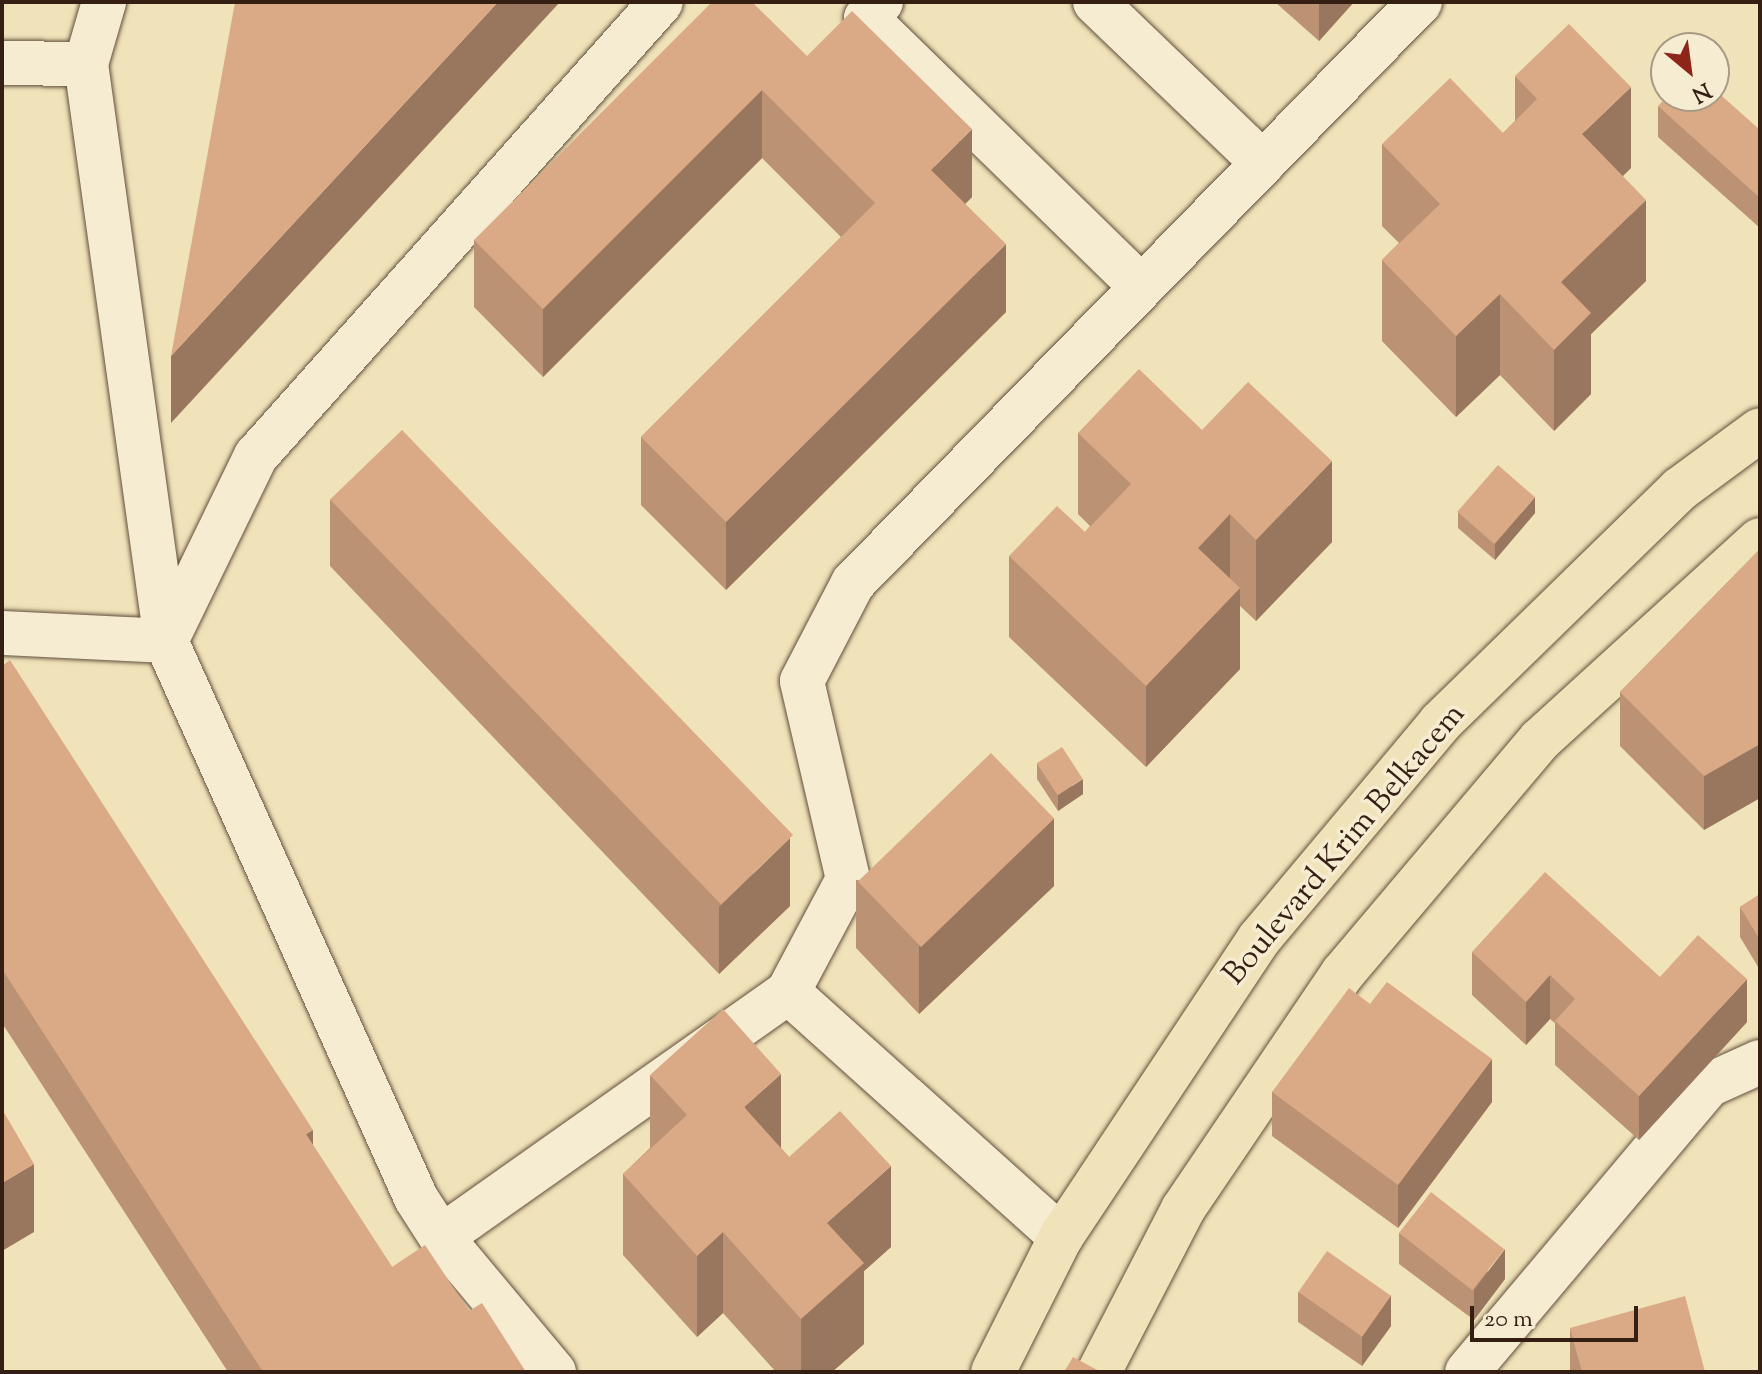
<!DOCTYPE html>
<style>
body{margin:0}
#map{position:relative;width:1762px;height:1374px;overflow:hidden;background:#f0e2b9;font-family:"Sorts Mill Goudy",serif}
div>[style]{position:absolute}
.roads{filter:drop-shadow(0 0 2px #63503c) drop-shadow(0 0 2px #63503c)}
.minor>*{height:44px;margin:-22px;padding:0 22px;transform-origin:22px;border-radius:22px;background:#f5ecd2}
.major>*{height:44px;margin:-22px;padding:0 22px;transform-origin:22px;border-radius:22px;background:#f0e2b9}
.wall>*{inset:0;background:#bb9274}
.shaded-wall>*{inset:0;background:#99775e}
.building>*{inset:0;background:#daaa87;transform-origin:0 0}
span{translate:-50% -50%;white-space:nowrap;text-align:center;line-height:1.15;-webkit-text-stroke:7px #f5ecd2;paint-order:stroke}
.street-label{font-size:32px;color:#341f12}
.frame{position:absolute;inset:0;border:4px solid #341f12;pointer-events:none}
.north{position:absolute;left:1650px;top:32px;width:80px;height:80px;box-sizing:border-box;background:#f5ecd2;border:2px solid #a89a85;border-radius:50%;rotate:151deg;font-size:22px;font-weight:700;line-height:32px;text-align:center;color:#341f12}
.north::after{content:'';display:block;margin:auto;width:28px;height:36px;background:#8f2418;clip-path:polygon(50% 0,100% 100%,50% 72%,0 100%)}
.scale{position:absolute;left:1470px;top:1306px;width:168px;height:36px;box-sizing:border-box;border:4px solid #341f12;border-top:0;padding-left:10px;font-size:24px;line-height:28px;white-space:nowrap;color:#341f12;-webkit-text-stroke:6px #f5ecd2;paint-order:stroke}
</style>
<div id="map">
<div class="roads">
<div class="minor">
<div style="left:881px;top:2px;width:22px;rotate:133deg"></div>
<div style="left:866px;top:18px;width:385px;rotate:44.3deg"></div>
<div style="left:1095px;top:2px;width:233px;rotate:43.8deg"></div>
<div style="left:2px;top:63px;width:84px;rotate:0.7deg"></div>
<div style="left:2px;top:633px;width:164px;rotate:2.8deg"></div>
<div style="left:166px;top:641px;width:583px;rotate:-97.89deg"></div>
<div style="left:86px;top:64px;width:65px;rotate:-73.8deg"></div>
<div style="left:788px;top:992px;width:367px;rotate:41.9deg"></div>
<div style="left:441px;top:1237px;width:425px;rotate:-35.2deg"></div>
<div style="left:788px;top:992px;width:128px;rotate:-62deg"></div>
<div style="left:848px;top:879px;width:203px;rotate:-103.1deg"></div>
<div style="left:802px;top:681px;width:110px;rotate:-62.5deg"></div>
<div style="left:853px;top:583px;width:812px;rotate:-45.7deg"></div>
<div style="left:554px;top:1372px;width:176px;rotate:-129.9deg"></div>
<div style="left:441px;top:1237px;width:46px;rotate:-122.7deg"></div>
<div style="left:416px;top:1198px;width:611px;rotate:-114.17deg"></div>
<div style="left:166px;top:641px;width:206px;rotate:-64.1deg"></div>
<div style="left:256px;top:456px;width:608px;rotate:-48.26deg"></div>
<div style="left:1467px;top:1372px;width:375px;rotate:-49.9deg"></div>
<div style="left:1709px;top:1085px;width:56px;rotate:-24.3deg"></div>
</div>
<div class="major">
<div style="left:993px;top:1372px;width:151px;rotate:-63.3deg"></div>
<div style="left:1061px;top:1237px;width:358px;rotate:-56.4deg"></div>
<div style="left:1259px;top:939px;width:282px;rotate:-50deg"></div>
<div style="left:1440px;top:723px;width:335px;rotate:-44.3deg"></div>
<div style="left:1680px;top:489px;width:99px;rotate:-36.4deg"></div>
<div style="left:1099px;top:1372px;width:183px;rotate:-62.7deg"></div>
<div style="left:1183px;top:1209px;width:285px;rotate:-55.9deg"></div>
<div style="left:1343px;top:973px;width:305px;rotate:-49.8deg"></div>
<div style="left:1540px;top:740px;width:297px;rotate:-42.3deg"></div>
</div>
</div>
<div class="wall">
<div style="clip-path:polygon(1275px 2px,1354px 2px,1319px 41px)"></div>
<div style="clip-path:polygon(807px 56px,972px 197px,965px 204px,1006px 312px,726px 590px,641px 505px,641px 437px,841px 237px,762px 158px,543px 377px,474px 307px,474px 240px)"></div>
<div style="clip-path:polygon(1515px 76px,1631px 168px,1623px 176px,1646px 281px,1591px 334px,1591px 394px,1554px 431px,1500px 375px,1456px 417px,1382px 341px,1382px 260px,1399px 243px,1382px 226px,1382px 144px,1503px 133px,1515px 121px)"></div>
<div style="clip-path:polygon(1658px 106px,1760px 130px,1760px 228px,1658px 137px)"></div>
<div style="clip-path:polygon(1202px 430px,1332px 542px,1256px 621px,1240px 606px,1240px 669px,1146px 767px,1009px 637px,1009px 556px,1085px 532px,1090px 526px,1078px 514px,1078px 433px)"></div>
<div style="clip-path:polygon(330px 499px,790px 906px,719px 974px,330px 566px)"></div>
<div style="clip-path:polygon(1458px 512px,1535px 513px,1495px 560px,1458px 528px)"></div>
<div style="clip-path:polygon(1760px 549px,1760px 798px,1704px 830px,1620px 746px,1620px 692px)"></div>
<div style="clip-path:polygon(2px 666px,392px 1267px,469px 1311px,526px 1372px,228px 1372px,2px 1023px)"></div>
<div style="clip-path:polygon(1037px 763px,1083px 794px,1058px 811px,1037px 779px)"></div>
<div style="clip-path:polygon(856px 880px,1054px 886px,919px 1014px,856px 948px)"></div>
<div style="clip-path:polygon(1760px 894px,1760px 970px,1740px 937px,1740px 907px)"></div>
<div style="clip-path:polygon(1472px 952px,1660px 977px,1747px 1022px,1639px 1140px,1555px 1065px,1555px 1023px,1550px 1019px,1526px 1045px,1472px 995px)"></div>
<div style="clip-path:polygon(1370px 1004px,1492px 1102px,1398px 1228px,1272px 1136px,1272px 1092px)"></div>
<div style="clip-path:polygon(650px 1075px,781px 1148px,789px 1157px,891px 1247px,864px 1271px,864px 1344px,832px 1372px,776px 1372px,723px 1313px,697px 1337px,623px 1255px,623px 1174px,650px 1148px)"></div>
<div style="clip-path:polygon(1399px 1233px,1505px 1279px,1474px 1320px,1399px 1264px)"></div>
<div style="clip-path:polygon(1298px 1292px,1391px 1326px,1362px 1366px,1298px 1322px)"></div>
<div style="clip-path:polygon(1570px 1328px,1705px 1372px,1570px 1372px)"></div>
</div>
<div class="shaded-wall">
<div style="clip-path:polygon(498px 2px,560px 2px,171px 423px,171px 356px)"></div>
<div style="clip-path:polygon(1319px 2px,1354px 2px,1319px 41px)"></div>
<div style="clip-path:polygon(1631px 87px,1631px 168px,1582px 215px,1582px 134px)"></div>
<div style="clip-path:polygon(762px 90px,762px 158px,543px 377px,543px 309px)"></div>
<div style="clip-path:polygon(972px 129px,972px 197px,931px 238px,931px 170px)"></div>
<div style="clip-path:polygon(1646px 200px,1646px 281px,1591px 334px,1591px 394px,1554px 431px,1554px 350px,1561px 282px)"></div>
<div style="clip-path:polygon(1006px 244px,1006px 312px,726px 590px,726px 522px)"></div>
<div style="clip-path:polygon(1500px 294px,1500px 375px,1456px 417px,1456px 336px)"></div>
<div style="clip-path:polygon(1332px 461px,1332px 542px,1256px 621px,1256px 540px)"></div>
<div style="clip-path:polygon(1535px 497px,1535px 513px,1495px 560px,1495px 544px)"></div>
<div style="clip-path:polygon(1230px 514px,1230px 596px,1198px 548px)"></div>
<div style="clip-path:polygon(1240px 588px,1240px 669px,1146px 767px,1146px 686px)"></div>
<div style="clip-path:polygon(1760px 744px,1760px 798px,1704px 830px,1704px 776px)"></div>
<div style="clip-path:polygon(1083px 779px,1083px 794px,1058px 811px,1058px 795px)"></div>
<div style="clip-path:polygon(1054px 818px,1054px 886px,919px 1014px,919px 946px)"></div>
<div style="clip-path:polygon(790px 838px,790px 906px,719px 974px,719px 907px)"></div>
<div style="clip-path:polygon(1550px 975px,1550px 1019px,1526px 1045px,1526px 1002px)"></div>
<div style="clip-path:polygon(1747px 979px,1747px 1022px,1639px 1140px,1639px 1096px)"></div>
<div style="clip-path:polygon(1492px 1059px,1492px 1102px,1398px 1228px,1398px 1185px)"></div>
<div style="clip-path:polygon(781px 1074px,781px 1155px,744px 1107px)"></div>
<div style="clip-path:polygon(313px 1130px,313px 1183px,306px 1134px)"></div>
<div style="clip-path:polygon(34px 1164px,34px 1232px,2px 1251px,2px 1183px)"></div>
<div style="clip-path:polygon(891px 1166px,891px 1247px,864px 1271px,864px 1344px,832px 1372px,801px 1372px,801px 1319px,827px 1223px)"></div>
<div style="clip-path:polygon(723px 1232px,723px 1313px,697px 1337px,697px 1256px)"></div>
<div style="clip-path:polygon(1505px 1249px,1505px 1279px,1474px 1320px,1474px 1290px)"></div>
<div style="clip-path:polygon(1391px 1295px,1391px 1326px,1362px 1366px,1362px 1336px)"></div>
</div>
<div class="building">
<div style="clip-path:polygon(235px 2px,498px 2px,171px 356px)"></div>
<div style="clip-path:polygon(712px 2px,752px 2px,807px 56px,852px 11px,972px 129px,931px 170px,1006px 244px,726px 522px,641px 437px,875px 203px,762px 90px,543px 309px,474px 240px)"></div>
<div style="clip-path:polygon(1569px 24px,1631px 87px,1582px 134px,1646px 200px,1561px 282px,1591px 313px,1554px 350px,1500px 294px,1456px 336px,1382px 260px,1440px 204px,1382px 144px,1450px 78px,1503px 133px,1537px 99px,1515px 76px)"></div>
<div style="clip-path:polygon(1714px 89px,1760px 130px,1760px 198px,1658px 106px,1668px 96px,1714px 96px)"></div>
<div style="clip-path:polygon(1139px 369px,1202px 430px,1248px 382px,1332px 461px,1256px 540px,1230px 514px,1198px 548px,1240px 588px,1146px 686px,1009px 556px,1057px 506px,1085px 532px,1131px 484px,1078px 433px)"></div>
<div style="left:402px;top:430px;width:563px;height:100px;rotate:46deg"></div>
<div style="left:1498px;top:465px;width:49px;height:62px;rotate:41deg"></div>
<div style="clip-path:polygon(1760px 549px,1760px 744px,1704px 776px,1620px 692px)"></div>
<div style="clip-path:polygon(10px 660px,313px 1130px,306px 1134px,392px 1267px,425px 1245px,469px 1311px,482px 1303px,526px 1372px,263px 1372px,2px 969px,2px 666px)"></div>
<div style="left:1062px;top:747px;width:38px;height:30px;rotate:57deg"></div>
<div style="left:991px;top:753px;width:91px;height:185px;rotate:46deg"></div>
<div style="clip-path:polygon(1545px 872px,1660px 977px,1698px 935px,1747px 979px,1639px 1096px,1555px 1021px,1575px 999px,1550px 975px,1526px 1002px,1472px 952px)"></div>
<div style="clip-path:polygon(1760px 894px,1760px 940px,1740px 907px)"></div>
<div style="clip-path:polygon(1387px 982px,1492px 1059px,1398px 1185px,1272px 1092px,1349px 988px,1370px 1004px)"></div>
<div style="clip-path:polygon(723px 1009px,781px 1074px,744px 1107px,789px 1157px,840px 1111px,891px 1166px,827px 1223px,864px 1263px,801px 1319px,723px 1232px,697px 1256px,623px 1174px,687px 1115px,650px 1075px)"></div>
<div style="clip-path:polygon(2px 1109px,34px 1164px,2px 1183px)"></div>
<div style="left:1431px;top:1192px;width:93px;height:52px;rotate:38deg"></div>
<div style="left:1327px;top:1251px;width:78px;height:50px;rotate:35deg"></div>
<div style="clip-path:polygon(1685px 1296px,1705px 1372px,1582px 1372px,1570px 1328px)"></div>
<div style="clip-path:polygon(1073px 1357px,1101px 1372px,1064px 1372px)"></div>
</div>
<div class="street-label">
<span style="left:1345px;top:845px;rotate:-50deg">Boulevard Krim Belkacem</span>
</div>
<div class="frame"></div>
<div class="north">N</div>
<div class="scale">20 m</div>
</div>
